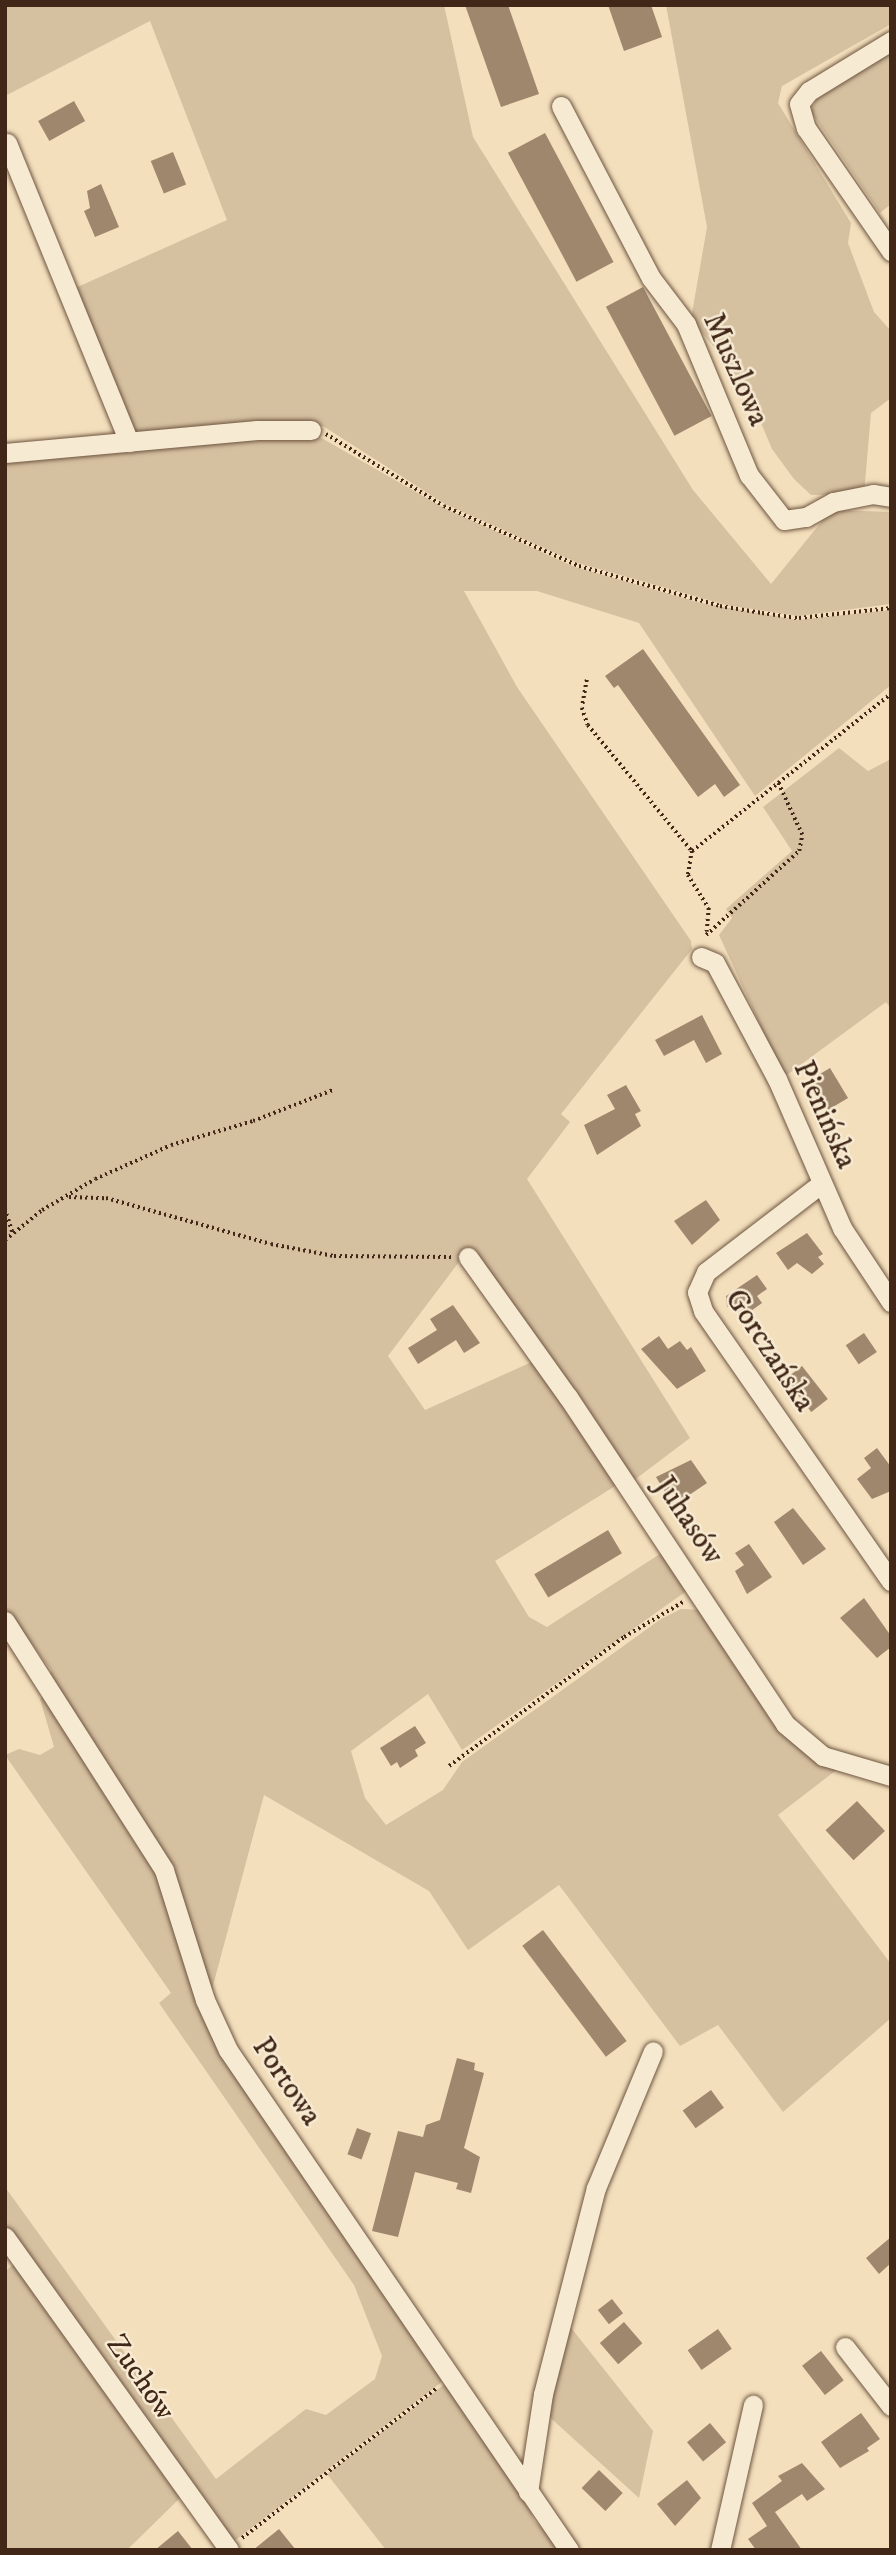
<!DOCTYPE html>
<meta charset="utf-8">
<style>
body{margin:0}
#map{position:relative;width:896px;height:2555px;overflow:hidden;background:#f3dfbc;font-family:"IM FELL DW Pica",serif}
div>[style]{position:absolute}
.green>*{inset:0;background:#d5c0a0}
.building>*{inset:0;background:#9e876d;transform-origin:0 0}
.path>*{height:3.5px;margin-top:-1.75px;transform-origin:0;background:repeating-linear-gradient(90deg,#412717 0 2px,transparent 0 5.5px)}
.roads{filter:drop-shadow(0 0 2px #6e5540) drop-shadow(0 0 2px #6e5540)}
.minor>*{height:19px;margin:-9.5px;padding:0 9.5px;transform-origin:9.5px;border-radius:9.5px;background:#f7ead3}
span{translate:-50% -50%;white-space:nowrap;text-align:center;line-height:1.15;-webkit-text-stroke:5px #f7ead3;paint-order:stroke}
.street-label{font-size:30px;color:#412717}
.frame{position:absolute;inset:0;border:7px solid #412717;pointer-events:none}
</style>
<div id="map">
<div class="green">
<div style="clip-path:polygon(5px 5px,444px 5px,473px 137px,693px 490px,771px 584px,831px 510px,891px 512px,891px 604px,798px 616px,726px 605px,578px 563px,445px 504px,323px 426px,137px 437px,73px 289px,227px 220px,150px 21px,5px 96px)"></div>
<div style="clip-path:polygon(666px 5px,891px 5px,891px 24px,782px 86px,778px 103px,851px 223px,848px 243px,874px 312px,891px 331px,891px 398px,871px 413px,864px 494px,811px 495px,794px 479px,772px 449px,753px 404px,728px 364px,691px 319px,707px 227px)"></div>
<div style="clip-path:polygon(891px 53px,891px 204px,880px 213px,811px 112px,820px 92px)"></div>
<div style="clip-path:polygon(318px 436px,444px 508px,575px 567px,701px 603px,797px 620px,891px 610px,891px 685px,755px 796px,639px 623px,537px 591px,464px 591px,517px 687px,691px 941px,692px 949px,561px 1114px,570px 1122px,527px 1179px,690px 1438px,633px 1481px,462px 1258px,388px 1356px,425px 1410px,534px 1361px,620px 1483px,495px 1561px,529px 1617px,547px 1627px,666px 1550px,688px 1590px,462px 1750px,428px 1694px,351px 1751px,365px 1798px,386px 1825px,443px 1790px,462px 1762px,661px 1619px,681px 1609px,704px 1610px,781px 1727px,839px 1768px,778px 1815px,891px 1964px,891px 2018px,783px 2112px,718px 2025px,680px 2046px,559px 1885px,468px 1950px,429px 1891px,264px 1795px,210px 1997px,187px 1909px,155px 1838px,51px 1679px,51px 1670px,5px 1607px,5px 458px)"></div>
<div style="clip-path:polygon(839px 748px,868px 771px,891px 759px,891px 1009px,886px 1002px,784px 1077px,719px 935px,732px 918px,726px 909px,792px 851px,763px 807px)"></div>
<div style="clip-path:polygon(46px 1694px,158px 1874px,197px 1997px,443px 2381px,233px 2542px,5px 2230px,5px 2187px,216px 2479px,306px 2409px,326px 2415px,375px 2379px,382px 2356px,354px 2285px,159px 2003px,171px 1993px,5px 1755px,19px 1749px,40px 1755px,54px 1747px,40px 1699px)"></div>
<div style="clip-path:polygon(17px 2262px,182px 2496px,127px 2550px,5px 2550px,5px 2271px)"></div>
<div style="clip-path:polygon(568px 2324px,653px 2431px,639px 2498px,544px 2412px)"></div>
<div style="clip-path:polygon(445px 2384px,528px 2505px,534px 2521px,559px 2545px,553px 2550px,386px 2550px,327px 2474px)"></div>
</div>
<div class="building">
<div style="clip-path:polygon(465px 5px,508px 5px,539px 94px,501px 107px)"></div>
<div style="clip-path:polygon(608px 5px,651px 5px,662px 37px,624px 51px)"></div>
<div style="left:74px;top:101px;width:23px;height:41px;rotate:61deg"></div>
<div style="left:545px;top:133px;width:146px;height:42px;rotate:62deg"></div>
<div style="left:173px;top:152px;width:35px;height:24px;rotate:68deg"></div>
<div style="clip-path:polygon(101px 184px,119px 227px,95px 237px,84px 211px,90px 208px,87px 191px)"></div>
<div style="left:643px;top:287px;width:146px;height:42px;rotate:62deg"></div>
<div style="clip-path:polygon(643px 649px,740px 785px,724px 797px,715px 784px,698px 797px,618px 685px,614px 688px,605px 676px)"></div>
<div style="clip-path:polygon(702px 1015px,722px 1054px,706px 1063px,694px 1040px,664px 1056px,655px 1040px)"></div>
<div style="left:830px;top:1068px;width:35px;height:24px;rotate:59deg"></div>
<div style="clip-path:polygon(626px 1085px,641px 1111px,635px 1114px,641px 1126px,597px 1155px,584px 1125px,615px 1109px,607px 1095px)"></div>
<div style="clip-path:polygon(706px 1200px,720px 1220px,692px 1245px,674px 1221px)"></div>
<div style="clip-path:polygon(807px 1233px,823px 1254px,818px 1257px,824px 1264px,812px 1274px,797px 1263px,788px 1270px,776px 1253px)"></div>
<div style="clip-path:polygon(757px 1275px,767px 1289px,757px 1296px,762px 1303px,741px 1318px,734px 1307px,727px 1307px,726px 1296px)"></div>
<div style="clip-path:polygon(453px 1305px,480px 1343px,464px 1353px,456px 1340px,418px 1364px,408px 1348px,437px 1330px,430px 1319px)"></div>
<div style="left:864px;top:1333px;width:23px;height:22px;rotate:56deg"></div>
<div style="clip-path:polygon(659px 1336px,668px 1349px,680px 1341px,687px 1350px,691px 1347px,706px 1371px,677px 1389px,641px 1349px)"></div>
<div style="left:802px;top:1366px;width:42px;height:21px;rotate:52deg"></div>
<div style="clip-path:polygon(877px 1448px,891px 1467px,891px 1491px,872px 1499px,857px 1479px,871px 1468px,864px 1458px)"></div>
<div style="clip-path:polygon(691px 1460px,707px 1483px,673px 1506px,656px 1477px)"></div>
<div style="clip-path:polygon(793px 1508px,826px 1549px,803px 1565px,774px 1522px)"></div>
<div style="left:608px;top:1530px;width:27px;height:86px;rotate:59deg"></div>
<div style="clip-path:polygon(749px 1544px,772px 1577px,747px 1594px,735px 1571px,744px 1565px,735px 1553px)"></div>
<div style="clip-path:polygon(864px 1598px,891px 1636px,891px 1647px,877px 1658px,840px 1618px)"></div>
<div style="clip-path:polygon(415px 1726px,426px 1743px,415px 1750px,418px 1756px,400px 1768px,397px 1762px,391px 1766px,380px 1748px)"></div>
<div style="left:857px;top:1801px;width:41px;height:43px;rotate:47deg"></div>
<div style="left:543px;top:1930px;width:139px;height:26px;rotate:53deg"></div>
<div style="clip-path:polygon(457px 2058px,475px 2063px,474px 2070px,484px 2073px,464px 2148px,480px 2157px,471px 2193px,456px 2189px,458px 2183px,415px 2172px,398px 2237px,372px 2231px,398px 2131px,423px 2137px,426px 2125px,440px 2120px)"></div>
<div style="left:711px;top:2090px;width:22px;height:35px;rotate:54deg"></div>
<div style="left:357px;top:2128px;width:15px;height:28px;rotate:20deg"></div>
<div style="clip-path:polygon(891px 2237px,891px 2263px,879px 2274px,866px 2258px)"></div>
<div style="left:612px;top:2299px;width:18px;height:18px;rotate:52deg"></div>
<div style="left:624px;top:2322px;width:28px;height:32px;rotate:49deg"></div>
<div style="left:718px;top:2329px;width:24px;height:37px;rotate:55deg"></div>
<div style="left:821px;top:2351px;width:37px;height:24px;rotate:52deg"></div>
<div style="clip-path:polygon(861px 2413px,880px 2439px,867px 2448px,869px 2451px,840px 2468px,821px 2442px)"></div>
<div style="left:710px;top:2423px;width:25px;height:30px;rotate:50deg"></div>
<div style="clip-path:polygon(802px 2463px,825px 2489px,807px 2501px,802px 2494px,775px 2512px,802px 2550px,756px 2550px,748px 2539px,767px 2526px,752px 2503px,782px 2481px,778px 2476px)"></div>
<div style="left:599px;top:2470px;width:33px;height:25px;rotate:44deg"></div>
<div style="clip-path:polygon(687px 2480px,701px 2498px,675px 2526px,657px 2504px)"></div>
<div style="clip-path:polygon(279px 2529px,296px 2550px,253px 2550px)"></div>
<div style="clip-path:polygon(178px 2531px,193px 2550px,155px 2550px)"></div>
</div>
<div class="path">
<div style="left:326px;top:434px;width:138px;rotate:31.4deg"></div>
<div style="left:444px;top:506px;width:148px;rotate:24deg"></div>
<div style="left:579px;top:566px;width:147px;rotate:15.8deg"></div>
<div style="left:720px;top:606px;width:43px;rotate:9.5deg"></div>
<div style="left:762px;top:613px;width:37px;rotate:8deg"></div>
<div style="left:799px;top:618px;width:93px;rotate:-6.2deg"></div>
<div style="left:587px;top:680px;width:28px;rotate:100deg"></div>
<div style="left:582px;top:708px;width:18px;rotate:71deg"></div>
<div style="left:588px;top:725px;width:163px;rotate:50.5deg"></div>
<div style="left:692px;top:851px;width:253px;rotate:-38.3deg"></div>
<div style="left:692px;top:851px;width:24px;rotate:99deg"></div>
<div style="left:688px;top:875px;width:39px;rotate:58deg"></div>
<div style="left:709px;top:908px;width:24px;rotate:95deg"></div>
<div style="left:706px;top:935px;width:125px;rotate:-42.1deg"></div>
<div style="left:799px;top:851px;width:16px;rotate:-79deg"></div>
<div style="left:802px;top:835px;width:57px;rotate:-114.8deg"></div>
<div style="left:69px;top:1197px;width:37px;rotate:2deg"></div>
<div style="left:106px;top:1198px;width:171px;rotate:15.6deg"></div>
<div style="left:271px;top:1244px;width:64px;rotate:10.8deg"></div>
<div style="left:334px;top:1256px;width:117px;rotate:0.5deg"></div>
<div style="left:5px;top:1209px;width:26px;rotate:72deg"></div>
<div style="left:5px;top:1240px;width:48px;rotate:-39deg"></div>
<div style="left:42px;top:1210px;width:61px;rotate:-30.3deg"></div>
<div style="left:95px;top:1179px;width:83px;rotate:-24.1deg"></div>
<div style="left:171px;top:1145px;width:85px;rotate:-16.3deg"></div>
<div style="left:253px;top:1121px;width:86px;rotate:-21.2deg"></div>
<div style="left:449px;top:1766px;width:217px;rotate:-36.4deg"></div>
<div style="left:624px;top:1637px;width:69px;rotate:-30.7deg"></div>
<div style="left:242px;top:2538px;width:247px;rotate:-37.6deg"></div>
</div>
<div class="roads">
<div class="minor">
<div style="left:891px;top:41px;width:96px;rotate:148.6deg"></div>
<div style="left:809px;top:91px;width:16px;rotate:128deg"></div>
<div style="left:799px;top:104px;width:25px;rotate:74deg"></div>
<div style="left:806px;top:128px;width:150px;rotate:55.4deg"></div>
<div style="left:561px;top:106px;width:194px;rotate:62.4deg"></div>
<div style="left:651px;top:278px;width:58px;rotate:52.7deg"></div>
<div style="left:686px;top:324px;width:164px;rotate:67.4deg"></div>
<div style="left:749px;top:475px;width:57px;rotate:52.1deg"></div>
<div style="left:784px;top:520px;width:22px;rotate:-8deg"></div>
<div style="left:806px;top:517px;width:31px;rotate:-29deg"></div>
<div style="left:833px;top:502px;width:41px;rotate:-11.3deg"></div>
<div style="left:873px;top:494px;width:18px;rotate:9deg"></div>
<div style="left:7px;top:143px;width:323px;rotate:67.8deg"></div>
<div style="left:5px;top:453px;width:253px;rotate:-5.2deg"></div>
<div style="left:257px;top:430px;width:54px"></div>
<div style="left:701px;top:957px;width:15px;rotate:23deg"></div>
<div style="left:715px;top:963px;width:132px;rotate:61.9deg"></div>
<div style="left:777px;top:1079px;width:163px;rotate:66.4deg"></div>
<div style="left:842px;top:1228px;width:89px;rotate:56.5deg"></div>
<div style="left:822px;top:1183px;width:146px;rotate:142.5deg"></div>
<div style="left:706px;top:1272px;width:22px;rotate:114deg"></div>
<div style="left:697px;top:1292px;width:20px;rotate:72deg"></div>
<div style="left:703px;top:1311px;width:329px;rotate:55.2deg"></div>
<div style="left:468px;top:1257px;width:172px;rotate:54.5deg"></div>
<div style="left:568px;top:1397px;width:392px;rotate:56.4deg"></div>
<div style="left:785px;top:1724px;width:50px;rotate:40.1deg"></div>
<div style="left:823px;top:1756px;width:71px;rotate:16.4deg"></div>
<div style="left:5px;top:1621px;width:295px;rotate:57.4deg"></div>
<div style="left:164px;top:1870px;width:136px;rotate:72.5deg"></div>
<div style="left:205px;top:2000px;width:55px;rotate:65.3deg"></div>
<div style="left:228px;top:2050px;width:605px;rotate:55.71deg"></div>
<div style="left:5px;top:2237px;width:385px;rotate:54.4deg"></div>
<div style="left:845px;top:2347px;width:75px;rotate:52.1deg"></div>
<div style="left:528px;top:2492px;width:99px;rotate:-81.3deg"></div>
<div style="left:543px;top:2394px;width:213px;rotate:-75.6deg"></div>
<div style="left:596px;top:2188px;width:148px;rotate:-67.4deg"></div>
<div style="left:720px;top:2550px;width:149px;rotate:-77.2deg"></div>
</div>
</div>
<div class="street-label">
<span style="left:735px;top:370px;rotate:66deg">Muszlowa</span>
<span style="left:824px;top:1115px;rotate:66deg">Pienińska</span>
<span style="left:769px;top:1351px;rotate:57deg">Gorczańska</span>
<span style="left:688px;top:1521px;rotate:56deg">Juhasów</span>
<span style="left:286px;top:2082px;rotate:56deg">Portowa</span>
<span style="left:140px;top:2378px;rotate:55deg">Zuchów</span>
</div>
<div class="frame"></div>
</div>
